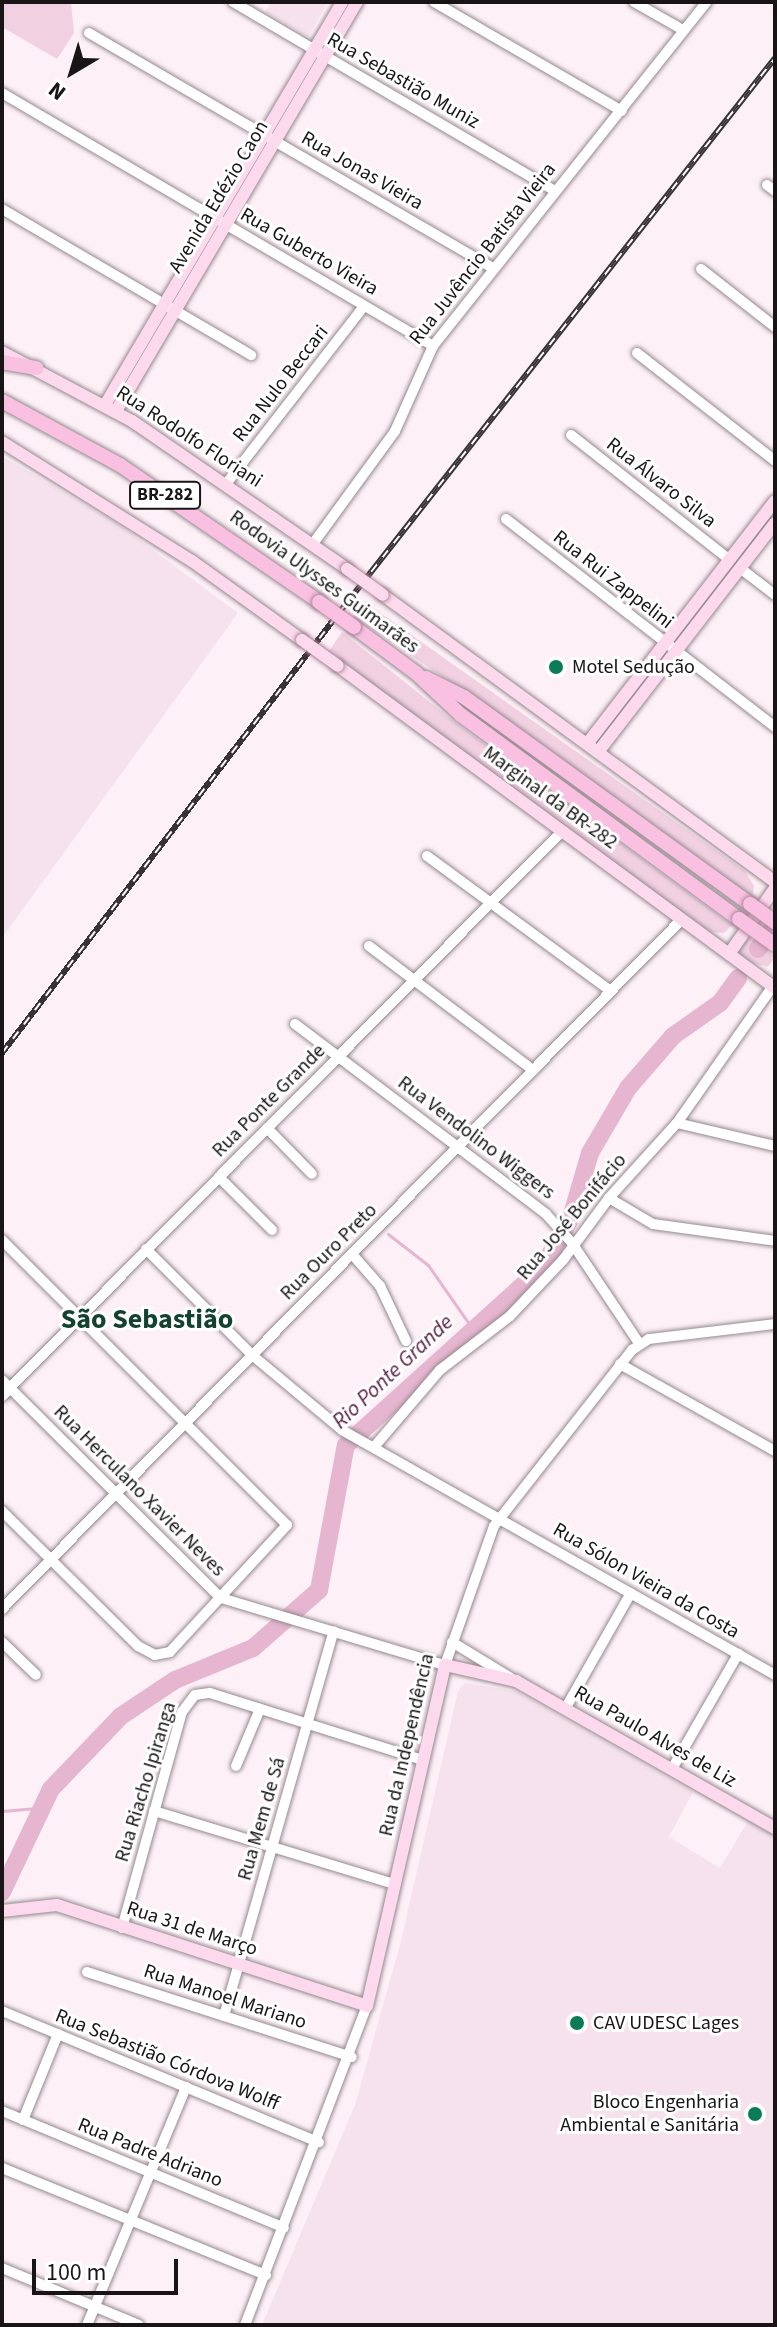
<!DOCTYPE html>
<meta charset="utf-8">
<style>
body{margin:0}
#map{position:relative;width:777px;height:2327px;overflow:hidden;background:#fdf0f7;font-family:"Source Sans 3",sans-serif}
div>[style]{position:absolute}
.built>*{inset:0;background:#f6e2ed}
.green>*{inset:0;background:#f1d0e2}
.stream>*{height:3px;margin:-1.5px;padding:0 1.5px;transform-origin:1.5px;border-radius:1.5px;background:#e6b5d0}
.river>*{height:18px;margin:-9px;padding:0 9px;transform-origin:9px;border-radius:9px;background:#e6b5d0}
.roads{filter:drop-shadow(0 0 2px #94898f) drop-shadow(0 0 2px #94898f)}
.minor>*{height:10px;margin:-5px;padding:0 5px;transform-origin:5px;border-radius:5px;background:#fff}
.major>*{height:12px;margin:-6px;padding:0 6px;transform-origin:6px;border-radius:6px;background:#fcd9ed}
.highway>*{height:14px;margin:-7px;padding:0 7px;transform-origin:7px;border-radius:7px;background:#fac0e1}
.rail>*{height:6px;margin-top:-3px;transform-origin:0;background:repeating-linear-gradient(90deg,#fff 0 9px,#373234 0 18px);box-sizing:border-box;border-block:2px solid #373234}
.bridges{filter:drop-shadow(0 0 2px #ab849a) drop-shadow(0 0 2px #ab849a)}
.major-bridge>*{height:12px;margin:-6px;padding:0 6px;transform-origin:6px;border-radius:6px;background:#fcd9ed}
.highway-bridge>*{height:14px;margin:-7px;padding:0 7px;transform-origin:7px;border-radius:7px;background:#fac0e1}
.dots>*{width:22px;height:22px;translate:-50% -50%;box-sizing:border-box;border:4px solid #fff;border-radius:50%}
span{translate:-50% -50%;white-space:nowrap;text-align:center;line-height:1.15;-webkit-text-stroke:6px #fff;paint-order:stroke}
.shield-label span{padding:2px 6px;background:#fff;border:2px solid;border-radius:6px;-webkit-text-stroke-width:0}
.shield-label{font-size:18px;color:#191517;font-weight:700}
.street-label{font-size:20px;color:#191517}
.poi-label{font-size:20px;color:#191517}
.left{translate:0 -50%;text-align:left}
.right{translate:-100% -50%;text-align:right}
.water-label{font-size:22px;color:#5b2247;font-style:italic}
.district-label{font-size:28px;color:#134230;font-weight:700}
.frame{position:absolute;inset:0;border:4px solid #191517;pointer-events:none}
.north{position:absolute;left:32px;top:32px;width:80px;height:80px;-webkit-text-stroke:6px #fff;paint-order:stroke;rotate:218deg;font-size:22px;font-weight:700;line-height:32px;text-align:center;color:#191517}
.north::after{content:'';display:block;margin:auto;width:28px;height:36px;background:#191517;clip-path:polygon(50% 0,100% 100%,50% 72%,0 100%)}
.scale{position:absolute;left:32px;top:2259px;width:146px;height:36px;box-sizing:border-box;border:4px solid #191517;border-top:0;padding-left:10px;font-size:24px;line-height:28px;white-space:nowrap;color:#191517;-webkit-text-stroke:6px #fff;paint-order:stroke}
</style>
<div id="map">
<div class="built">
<div style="clip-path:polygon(271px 2px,328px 2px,308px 37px,265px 12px)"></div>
<div style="clip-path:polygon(2px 456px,118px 524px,238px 613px,2px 938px)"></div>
<div style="clip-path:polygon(465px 1683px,516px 1691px,693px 1792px,669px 1837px,720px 1868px,748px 1821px,775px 1836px,775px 2325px,262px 2325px,355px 2105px,401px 1941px,458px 1691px)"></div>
</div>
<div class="green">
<div style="clip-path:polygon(2px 2px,71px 2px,74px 33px,57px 59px,2px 27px)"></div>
<div style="clip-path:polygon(365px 602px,745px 871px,754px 886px,752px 899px,463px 690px,353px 617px)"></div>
<div style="clip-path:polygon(342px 632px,456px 723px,732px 925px,724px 933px,709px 932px,328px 653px)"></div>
<div style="clip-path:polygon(746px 935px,775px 957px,768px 967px,743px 960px,738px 949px)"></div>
</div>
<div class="stream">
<div style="left:388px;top:1234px;width:51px;rotate:37.8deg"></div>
<div style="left:428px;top:1265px;width:77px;rotate:55.1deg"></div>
<div style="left:2px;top:1811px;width:38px;rotate:-5deg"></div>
</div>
<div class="river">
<div style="left:758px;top:949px;width:29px;rotate:-55deg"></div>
<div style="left:2px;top:1892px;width:114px;rotate:-64.6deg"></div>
<div style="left:51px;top:1789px;width:101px;rotate:-46.2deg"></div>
<div style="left:121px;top:1716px;width:65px;rotate:-33.7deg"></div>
<div style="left:175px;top:1680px;width:84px;rotate:-22.3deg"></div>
<div style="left:253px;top:1648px;width:88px;rotate:-41.3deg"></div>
<div style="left:319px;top:1590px;width:147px;rotate:-79.5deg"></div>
<div style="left:346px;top:1445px;width:266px;rotate:-42.1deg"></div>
<div style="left:543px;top:1267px;width:56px;rotate:-60.3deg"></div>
<div style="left:571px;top:1218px;width:68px;rotate:-73.7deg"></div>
<div style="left:590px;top:1153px;width:75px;rotate:-59.7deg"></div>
<div style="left:628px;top:1088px;width:69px;rotate:-49.1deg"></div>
<div style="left:673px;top:1036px;width:57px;rotate:-35.1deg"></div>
<div style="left:720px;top:1003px;width:31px;rotate:-54deg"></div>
</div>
<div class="roads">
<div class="minor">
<div style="left:233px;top:2px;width:373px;rotate:30.4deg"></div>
<div style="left:434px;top:2px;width:217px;rotate:30.1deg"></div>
<div style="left:634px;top:2px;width:56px;rotate:29.7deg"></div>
<div style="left:89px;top:33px;width:467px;rotate:30.2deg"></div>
<div style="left:2px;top:93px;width:500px;rotate:30.4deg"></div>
<div style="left:767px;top:185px;width:10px;rotate:37deg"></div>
<div style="left:2px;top:209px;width:289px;rotate:30.4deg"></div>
<div style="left:701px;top:269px;width:94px;rotate:38.1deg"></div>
<div style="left:637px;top:353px;width:175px;rotate:38deg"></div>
<div style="left:571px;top:435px;width:202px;rotate:38.2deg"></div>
<div style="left:226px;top:484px;width:225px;rotate:-52.2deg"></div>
<div style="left:506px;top:519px;width:340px;rotate:37.7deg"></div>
<div style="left:312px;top:545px;width:141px;rotate:-53.9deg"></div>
<div style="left:395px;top:431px;width:93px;rotate:-65.9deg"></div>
<div style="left:433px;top:346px;width:440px;rotate:-51.5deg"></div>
<div style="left:740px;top:568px;width:44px;rotate:37.6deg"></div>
<div style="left:427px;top:856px;width:228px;rotate:36.3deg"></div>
<div style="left:369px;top:946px;width:206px;rotate:37.1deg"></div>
<div style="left:295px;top:1024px;width:315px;rotate:37.1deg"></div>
<div style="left:546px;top:1214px;width:39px;rotate:48deg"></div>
<div style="left:572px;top:1243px;width:120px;rotate:56.2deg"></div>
<div style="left:677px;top:1123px;width:101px;rotate:13.2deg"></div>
<div style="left:267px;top:1128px;width:64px;rotate:45.6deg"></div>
<div style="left:219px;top:1177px;width:75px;rotate:45deg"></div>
<div style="left:609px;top:1198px;width:51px;rotate:30.6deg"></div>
<div style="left:653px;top:1224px;width:123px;rotate:7.9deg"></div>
<div style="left:2px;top:1240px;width:403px;rotate:45deg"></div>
<div style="left:287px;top:1525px;width:173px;rotate:132.7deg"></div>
<div style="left:170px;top:1652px;width:15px;rotate:169deg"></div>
<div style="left:155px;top:1655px;width:19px;rotate:-152deg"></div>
<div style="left:138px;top:1646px;width:192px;rotate:-135.2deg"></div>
<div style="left:146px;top:1249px;width:150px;rotate:45deg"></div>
<div style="left:252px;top:1355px;width:117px;rotate:39.8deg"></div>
<div style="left:342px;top:1430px;width:498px;rotate:29.5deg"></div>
<div style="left:352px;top:1254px;width:43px;rotate:48.8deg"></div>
<div style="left:380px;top:1286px;width:61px;rotate:64.7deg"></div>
<div style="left:620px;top:1364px;width:178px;rotate:29.3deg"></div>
<div style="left:2px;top:1380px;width:309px;rotate:44.9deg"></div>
<div style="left:221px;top:1598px;width:234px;rotate:16.7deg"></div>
<div style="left:445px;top:1665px;width:147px;rotate:-70.6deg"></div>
<div style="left:494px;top:1526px;width:224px;rotate:-51.9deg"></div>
<div style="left:632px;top:1350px;width:20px;rotate:-33deg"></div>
<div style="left:649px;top:1339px;width:127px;rotate:-6.8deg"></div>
<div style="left:2px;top:1396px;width:796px;rotate:-45.25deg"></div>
<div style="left:374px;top:1447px;width:101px;rotate:-49.4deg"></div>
<div style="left:440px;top:1370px;width:88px;rotate:-37.6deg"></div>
<div style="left:510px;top:1316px;width:77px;rotate:-46.6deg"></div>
<div style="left:563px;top:1260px;width:77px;rotate:-53.4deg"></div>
<div style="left:609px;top:1198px;width:101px;rotate:-47.8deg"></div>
<div style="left:677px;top:1123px;width:167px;rotate:-55deg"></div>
<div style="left:2px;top:1609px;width:969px;rotate:-45.42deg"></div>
<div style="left:2px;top:1642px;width:47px;rotate:44.1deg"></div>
<div style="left:452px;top:1642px;width:69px;rotate:31.4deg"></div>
<div style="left:565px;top:1709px;width:133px;rotate:-60.4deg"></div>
<div style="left:236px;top:1766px;width:62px;rotate:-67.2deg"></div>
<div style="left:672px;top:1769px;width:133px;rotate:-60.1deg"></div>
<div style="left:154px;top:1811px;width:252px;rotate:16.9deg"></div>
<div style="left:122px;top:1928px;width:224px;rotate:-74.5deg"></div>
<div style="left:182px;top:1712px;width:21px;rotate:-53deg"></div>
<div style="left:195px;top:1695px;width:15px;rotate:-8deg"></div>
<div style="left:210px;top:1693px;width:223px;rotate:17.5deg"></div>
<div style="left:87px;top:1972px;width:278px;rotate:17.8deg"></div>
<div style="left:2px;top:2011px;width:343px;rotate:22.5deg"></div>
<div style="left:224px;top:2016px;width:400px;rotate:-74.1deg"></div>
<div style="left:2px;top:2111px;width:305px;rotate:22.5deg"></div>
<div style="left:23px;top:2120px;width:93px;rotate:-67.9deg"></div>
<div style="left:2px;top:2168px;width:285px;rotate:22.1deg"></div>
<div style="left:2px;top:2268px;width:148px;rotate:22.6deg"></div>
<div style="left:87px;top:2325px;width:258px;rotate:-67.4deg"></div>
<div style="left:245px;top:2325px;width:342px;rotate:-69.1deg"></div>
</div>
<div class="major">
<div style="left:2px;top:352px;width:147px;rotate:28deg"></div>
<div style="left:132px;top:421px;width:261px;rotate:34.5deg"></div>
<div style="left:105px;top:405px;width:468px;rotate:-59.5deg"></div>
<div style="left:116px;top:411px;width:475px;rotate:-59.5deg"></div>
<div style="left:2px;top:442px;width:224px;rotate:32.1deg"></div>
<div style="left:192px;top:561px;width:135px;rotate:35.7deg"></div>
<div style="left:383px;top:595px;width:486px;rotate:36.2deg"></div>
<div style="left:338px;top:666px;width:543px;rotate:36.38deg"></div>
<div style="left:587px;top:744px;width:307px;rotate:-52.3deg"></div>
<div style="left:598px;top:752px;width:289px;rotate:-52.3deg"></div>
<div style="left:729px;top:954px;width:80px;rotate:-55.1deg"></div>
<div style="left:2px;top:1911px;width:55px;rotate:-6.2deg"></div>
<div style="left:57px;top:1905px;width:326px;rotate:18deg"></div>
<div style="left:367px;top:2006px;width:350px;rotate:-77.1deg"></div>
<div style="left:445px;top:1665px;width:73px;rotate:12.7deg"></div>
<div style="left:516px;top:1681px;width:298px;rotate:29.6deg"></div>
</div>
<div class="highway">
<div style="left:2px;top:362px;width:35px;rotate:10deg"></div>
<div style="left:2px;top:401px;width:134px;rotate:28.5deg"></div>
<div style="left:120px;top:465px;width:242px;rotate:34.5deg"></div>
<div style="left:354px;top:627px;width:77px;rotate:36.6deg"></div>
<div style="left:416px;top:673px;width:62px;rotate:43deg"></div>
<div style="left:461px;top:715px;width:345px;rotate:36.3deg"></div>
<div style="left:426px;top:678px;width:42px;rotate:26.6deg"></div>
<div style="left:464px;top:697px;width:353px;rotate:35.9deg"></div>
</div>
</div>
<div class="rail">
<div style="left:2px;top:1053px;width:553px;rotate:-52.57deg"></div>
<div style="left:338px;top:614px;width:707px;rotate:-51.83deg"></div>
</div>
<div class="bridges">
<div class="major-bridge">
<div style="left:347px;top:569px;width:44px;rotate:35.8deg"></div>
<div style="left:302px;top:640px;width:44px;rotate:35.8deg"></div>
</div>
<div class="highway-bridge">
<div style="left:319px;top:602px;width:43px;rotate:35.5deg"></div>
<div style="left:750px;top:904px;width:31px;rotate:36deg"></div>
<div style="left:739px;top:919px;width:44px;rotate:35.8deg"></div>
</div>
</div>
<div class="dots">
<div style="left:556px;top:667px;background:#0b7b57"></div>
<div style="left:577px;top:2023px;background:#0b7b57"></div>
<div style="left:755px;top:2114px;background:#0b7b57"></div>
</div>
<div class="shield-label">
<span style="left:165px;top:495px">BR-282</span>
</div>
<div class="street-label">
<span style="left:403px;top:81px;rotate:30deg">Rua Sebastião Muniz</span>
<span style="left:362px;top:171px;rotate:30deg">Rua Jonas Vieira</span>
<span style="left:219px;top:197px;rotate:-59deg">Avenida Edézio Caon</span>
<span style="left:309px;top:252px;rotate:30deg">Rua Guberto Vieira</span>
<span style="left:483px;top:254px;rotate:-52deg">Rua Juvêncio Batista Vieira</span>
<span style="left:281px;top:384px;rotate:-52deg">Rua Nulo Beccari</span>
<span style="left:189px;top:437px;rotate:33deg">Rua Rodolfo Floriani</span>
<span style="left:661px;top:483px;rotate:38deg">Rua Álvaro Silva</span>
<span style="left:613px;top:580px;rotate:38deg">Rua Rui Zappelini</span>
<span style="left:324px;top:582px;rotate:36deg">Rodovia Ulysses Guimarães</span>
<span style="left:550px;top:798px;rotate:36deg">Marginal da BR-282</span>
<span style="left:269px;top:1101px;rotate:-45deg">Rua Ponte Grande</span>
<span style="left:476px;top:1138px;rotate:37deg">Rua Vendolino Wiggers</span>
<span style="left:572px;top:1217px;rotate:-50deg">Rua José Bonifácio</span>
<span style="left:329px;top:1252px;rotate:-45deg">Rua Ouro Preto</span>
<span style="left:139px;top:1491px;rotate:45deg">Rua Herculano Xavier Neves</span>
<span style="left:646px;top:1581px;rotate:30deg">Rua Sólon Vieira da Costa</span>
<span style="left:655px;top:1737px;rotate:30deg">Rua Paulo Alves de Liz</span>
<span style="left:407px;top:1745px;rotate:-77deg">Rua da Independência</span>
<span style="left:146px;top:1782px;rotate:-73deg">Rua Riacho Ipiranga</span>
<span style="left:262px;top:1819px;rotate:-74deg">Rua Mem de Sá</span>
<span style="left:192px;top:1929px;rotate:18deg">Rua 31 de Março</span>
<span style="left:225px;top:1997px;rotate:18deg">Rua Manoel Mariano</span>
<span style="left:167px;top:2060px;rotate:22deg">Rua Sebastião Córdova Wolff</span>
<span style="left:150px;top:2153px;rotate:22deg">Rua Padre Adriano</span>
</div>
<div class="poi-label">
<span class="left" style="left:572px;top:667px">Motel Sedução</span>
<span class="left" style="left:593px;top:2023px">CAV UDESC Lages</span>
<span class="right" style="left:739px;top:2114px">Bloco Engenharia<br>Ambiental e Sanitária</span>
</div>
<div class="water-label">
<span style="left:393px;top:1372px;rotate:-43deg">Rio Ponte Grande</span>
</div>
<div class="district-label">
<span style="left:147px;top:1319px">São Sebastião</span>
</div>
<div class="frame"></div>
<div class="north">N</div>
<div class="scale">100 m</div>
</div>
